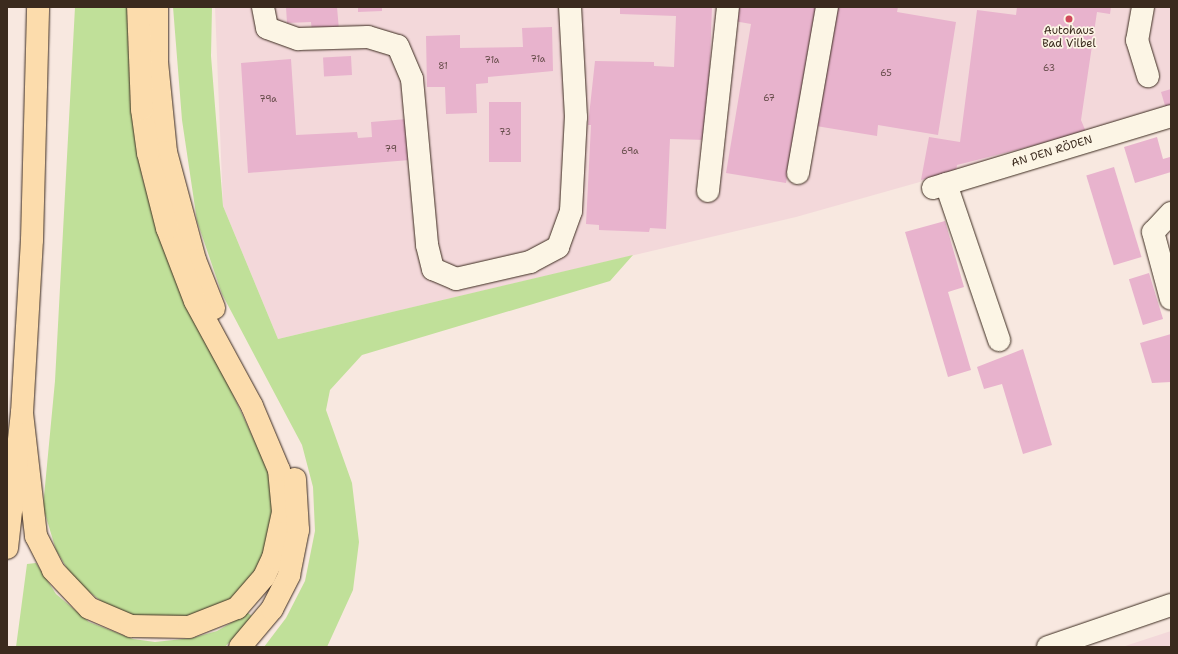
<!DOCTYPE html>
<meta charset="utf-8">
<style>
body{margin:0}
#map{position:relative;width:1178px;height:654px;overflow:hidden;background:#f8e8e0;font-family:"Shantell Sans",sans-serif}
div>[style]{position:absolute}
.built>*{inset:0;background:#f3d8da}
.green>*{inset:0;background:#c0e099}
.building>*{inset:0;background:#e8b3cd;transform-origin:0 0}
.roads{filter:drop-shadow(0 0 1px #3b2a1e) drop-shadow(0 0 1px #3b2a1e)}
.minor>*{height:22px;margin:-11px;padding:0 11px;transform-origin:11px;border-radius:11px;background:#fcf5e5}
.highway>*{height:22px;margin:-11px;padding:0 11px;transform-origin:11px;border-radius:11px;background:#fcdcac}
.dots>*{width:11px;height:11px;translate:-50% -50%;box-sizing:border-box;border:2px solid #fcf5e5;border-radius:50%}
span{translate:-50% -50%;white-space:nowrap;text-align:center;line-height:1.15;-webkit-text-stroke:3.5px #fcf5e5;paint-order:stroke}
.number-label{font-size:9px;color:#664c4a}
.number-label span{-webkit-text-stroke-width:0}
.poi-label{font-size:11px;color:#3b2a1e}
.street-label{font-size:11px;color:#3b2a1e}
.frame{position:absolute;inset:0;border:8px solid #3b2a1e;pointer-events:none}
</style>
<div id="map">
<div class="built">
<div style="clip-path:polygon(215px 7px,1171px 7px,1171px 111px,796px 217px,278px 339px,223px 206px)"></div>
<div style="clip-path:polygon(1171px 631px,1171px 647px,1122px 647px)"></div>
</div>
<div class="green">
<div style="clip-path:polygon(75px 7px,132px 7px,129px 47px,142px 176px,160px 238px,269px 472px,273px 517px,267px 549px,257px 571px,225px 606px,208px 613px,179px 618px,126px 615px,106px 605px,74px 580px,56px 550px,43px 507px,55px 381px)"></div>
<div style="clip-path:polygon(173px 7px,212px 7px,211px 56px,223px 206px,278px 339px,633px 255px,610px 281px,362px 355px,330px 390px,326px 410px,352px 483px,359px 542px,353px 590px,327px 647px,264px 647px,286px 618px,305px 581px,315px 531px,313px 487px,302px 445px,222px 294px,197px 221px,182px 120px)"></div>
<div style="clip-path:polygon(36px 563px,56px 594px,89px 622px,133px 639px,155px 642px,192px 638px,217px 631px,248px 613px,253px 617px,225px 647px,16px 647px,27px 564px)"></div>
</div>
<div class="building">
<div style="clip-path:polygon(286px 7px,337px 7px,339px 30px,312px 32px,311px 22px,287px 23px)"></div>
<div style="clip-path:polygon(358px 7px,382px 7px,382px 11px,358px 12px)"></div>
<div style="clip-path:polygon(620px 7px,712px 7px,707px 140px,670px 139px,666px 229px,650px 228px,649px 232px,599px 230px,599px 225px,586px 224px,591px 125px,588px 125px,595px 61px,654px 62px,654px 66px,674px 67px,676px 16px,620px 14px)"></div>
<div style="clip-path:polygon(736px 7px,816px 7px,786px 183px,726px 173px,751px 24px,734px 21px)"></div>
<div style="clip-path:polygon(836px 7px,898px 7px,897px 12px,956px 22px,938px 135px,878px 125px,877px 136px,816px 126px)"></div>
<div style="clip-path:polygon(1017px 7px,1111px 7px,1110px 14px,1097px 12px,1081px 120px,1086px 132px,957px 165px,956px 171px,921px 180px,929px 137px,960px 142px,977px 10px,1016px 15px)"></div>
<div style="clip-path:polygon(552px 27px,553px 71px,488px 77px,488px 83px,476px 84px,477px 113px,446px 114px,445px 87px,427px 87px,426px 36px,460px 35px,460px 48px,523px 47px,522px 28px)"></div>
<div style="left:351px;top:56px;width:19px;height:28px;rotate:87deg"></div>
<div style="clip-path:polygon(291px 59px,296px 135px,357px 132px,358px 138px,372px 137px,371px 122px,407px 119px,410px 160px,248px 173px,241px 63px)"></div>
<div style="clip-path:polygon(1171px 89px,1171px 108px,1166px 109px,1161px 92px)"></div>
<div style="left:489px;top:102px;width:32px;height:60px"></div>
<div style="clip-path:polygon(1157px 137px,1163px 159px,1170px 157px,1171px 172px,1135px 183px,1124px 147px)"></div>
<div style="left:1114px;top:167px;width:94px;height:29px;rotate:73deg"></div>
<div style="clip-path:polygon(945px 221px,964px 287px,948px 292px,971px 370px,948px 377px,905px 232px)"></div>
<div style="left:1149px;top:273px;width:48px;height:21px;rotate:73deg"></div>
<div style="clip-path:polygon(1171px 334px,1171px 382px,1152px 383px,1140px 343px)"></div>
<div style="clip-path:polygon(1023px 349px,1052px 445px,1023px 454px,1002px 384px,984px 389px,977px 367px)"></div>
</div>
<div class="roads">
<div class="minor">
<div style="left:263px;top:7px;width:21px;rotate:79deg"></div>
<div style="left:267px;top:28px;width:33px;rotate:20deg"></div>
<div style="left:298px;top:39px;width:70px;rotate:-1.6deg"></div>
<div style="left:368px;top:37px;width:31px;rotate:17deg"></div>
<div style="left:398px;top:46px;width:36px;rotate:67deg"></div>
<div style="left:412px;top:79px;width:167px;rotate:84.8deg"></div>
<div style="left:427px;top:245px;width:25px;rotate:76deg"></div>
<div style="left:433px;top:269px;width:25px;rotate:23deg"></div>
<div style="left:456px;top:279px;width:76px;rotate:-12.9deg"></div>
<div style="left:530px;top:262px;width:32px;rotate:-28deg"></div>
<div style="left:558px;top:247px;width:38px;rotate:-70deg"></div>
<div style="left:571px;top:211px;width:94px;rotate:-87deg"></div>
<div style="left:576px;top:117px;width:110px;rotate:-93.1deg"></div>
<div style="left:1143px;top:7px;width:34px;rotate:100deg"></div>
<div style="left:1137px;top:40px;width:38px;rotate:73deg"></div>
<div style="left:798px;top:173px;width:169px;rotate:-80.1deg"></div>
<div style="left:946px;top:184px;width:165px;rotate:71.2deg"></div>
<div style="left:933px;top:188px;width:249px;rotate:-16.8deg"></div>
<div style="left:708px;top:191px;width:185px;rotate:-83.8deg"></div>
<div style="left:1171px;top:213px;width:26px;rotate:133deg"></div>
<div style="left:1153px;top:232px;width:69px;rotate:75deg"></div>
<div style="left:1048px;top:647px;width:130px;rotate:-18.9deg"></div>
</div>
<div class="highway">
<div style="left:157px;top:7px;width:55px;rotate:90deg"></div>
<div style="left:157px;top:62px;width:90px;rotate:84.3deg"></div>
<div style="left:166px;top:152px;width:112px;rotate:75deg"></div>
<div style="left:195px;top:260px;width:52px;rotate:68.4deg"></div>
<div style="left:22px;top:413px;width:124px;rotate:83.5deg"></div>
<div style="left:36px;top:536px;width:38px;rotate:63deg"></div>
<div style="left:53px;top:570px;width:52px;rotate:46.5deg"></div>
<div style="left:89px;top:608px;width:46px;rotate:23.2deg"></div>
<div style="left:131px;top:626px;width:58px;rotate:1deg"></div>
<div style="left:189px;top:627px;width:52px;rotate:-21.6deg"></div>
<div style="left:237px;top:608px;width:41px;rotate:-48.9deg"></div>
<div style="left:264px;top:577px;width:21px;rotate:-65deg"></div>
<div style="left:273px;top:558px;width:47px;rotate:-77.7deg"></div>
<div style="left:283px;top:512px;width:42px;rotate:-95.4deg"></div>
<div style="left:279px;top:470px;width:69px;rotate:-112.9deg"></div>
<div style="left:252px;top:406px;width:119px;rotate:-118.5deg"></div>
<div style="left:195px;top:301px;width:78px;rotate:-111deg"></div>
<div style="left:167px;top:228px;width:77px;rotate:-104.2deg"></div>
<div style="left:148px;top:153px;width:44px;rotate:-97.8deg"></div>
<div style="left:142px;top:109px;width:102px;rotate:-92.2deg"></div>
<div style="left:7px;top:548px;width:136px;rotate:-83.7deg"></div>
<div style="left:22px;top:413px;width:173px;rotate:-86.7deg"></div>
<div style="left:32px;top:240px;width:233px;rotate:-88.5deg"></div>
<div style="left:240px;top:647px;width:50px;rotate:-49.9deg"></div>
<div style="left:272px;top:609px;width:38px;rotate:-63deg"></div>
<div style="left:289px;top:575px;width:46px;rotate:-78.7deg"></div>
<div style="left:298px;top:530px;width:51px;rotate:-93.4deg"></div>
</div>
</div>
<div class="dots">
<div style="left:1069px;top:19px;background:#d1495b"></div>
</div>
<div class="number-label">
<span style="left:538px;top:59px">71a</span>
<span style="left:492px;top:60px">71a</span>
<span style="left:443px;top:66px">81</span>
<span style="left:1049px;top:68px">63</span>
<span style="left:886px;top:73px">65</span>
<span style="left:769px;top:98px">67</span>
<span style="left:268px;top:99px">79a</span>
<span style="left:505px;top:132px">73</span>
<span style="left:391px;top:149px">79</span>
<span style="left:630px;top:151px">69a</span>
</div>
<div class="poi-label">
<span style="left:1069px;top:38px">Autohaus<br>Bad Vilbel</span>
</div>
<div class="street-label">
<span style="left:1052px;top:152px;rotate:-17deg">AN DEN RÖDEN</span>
</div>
<div class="frame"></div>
</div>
